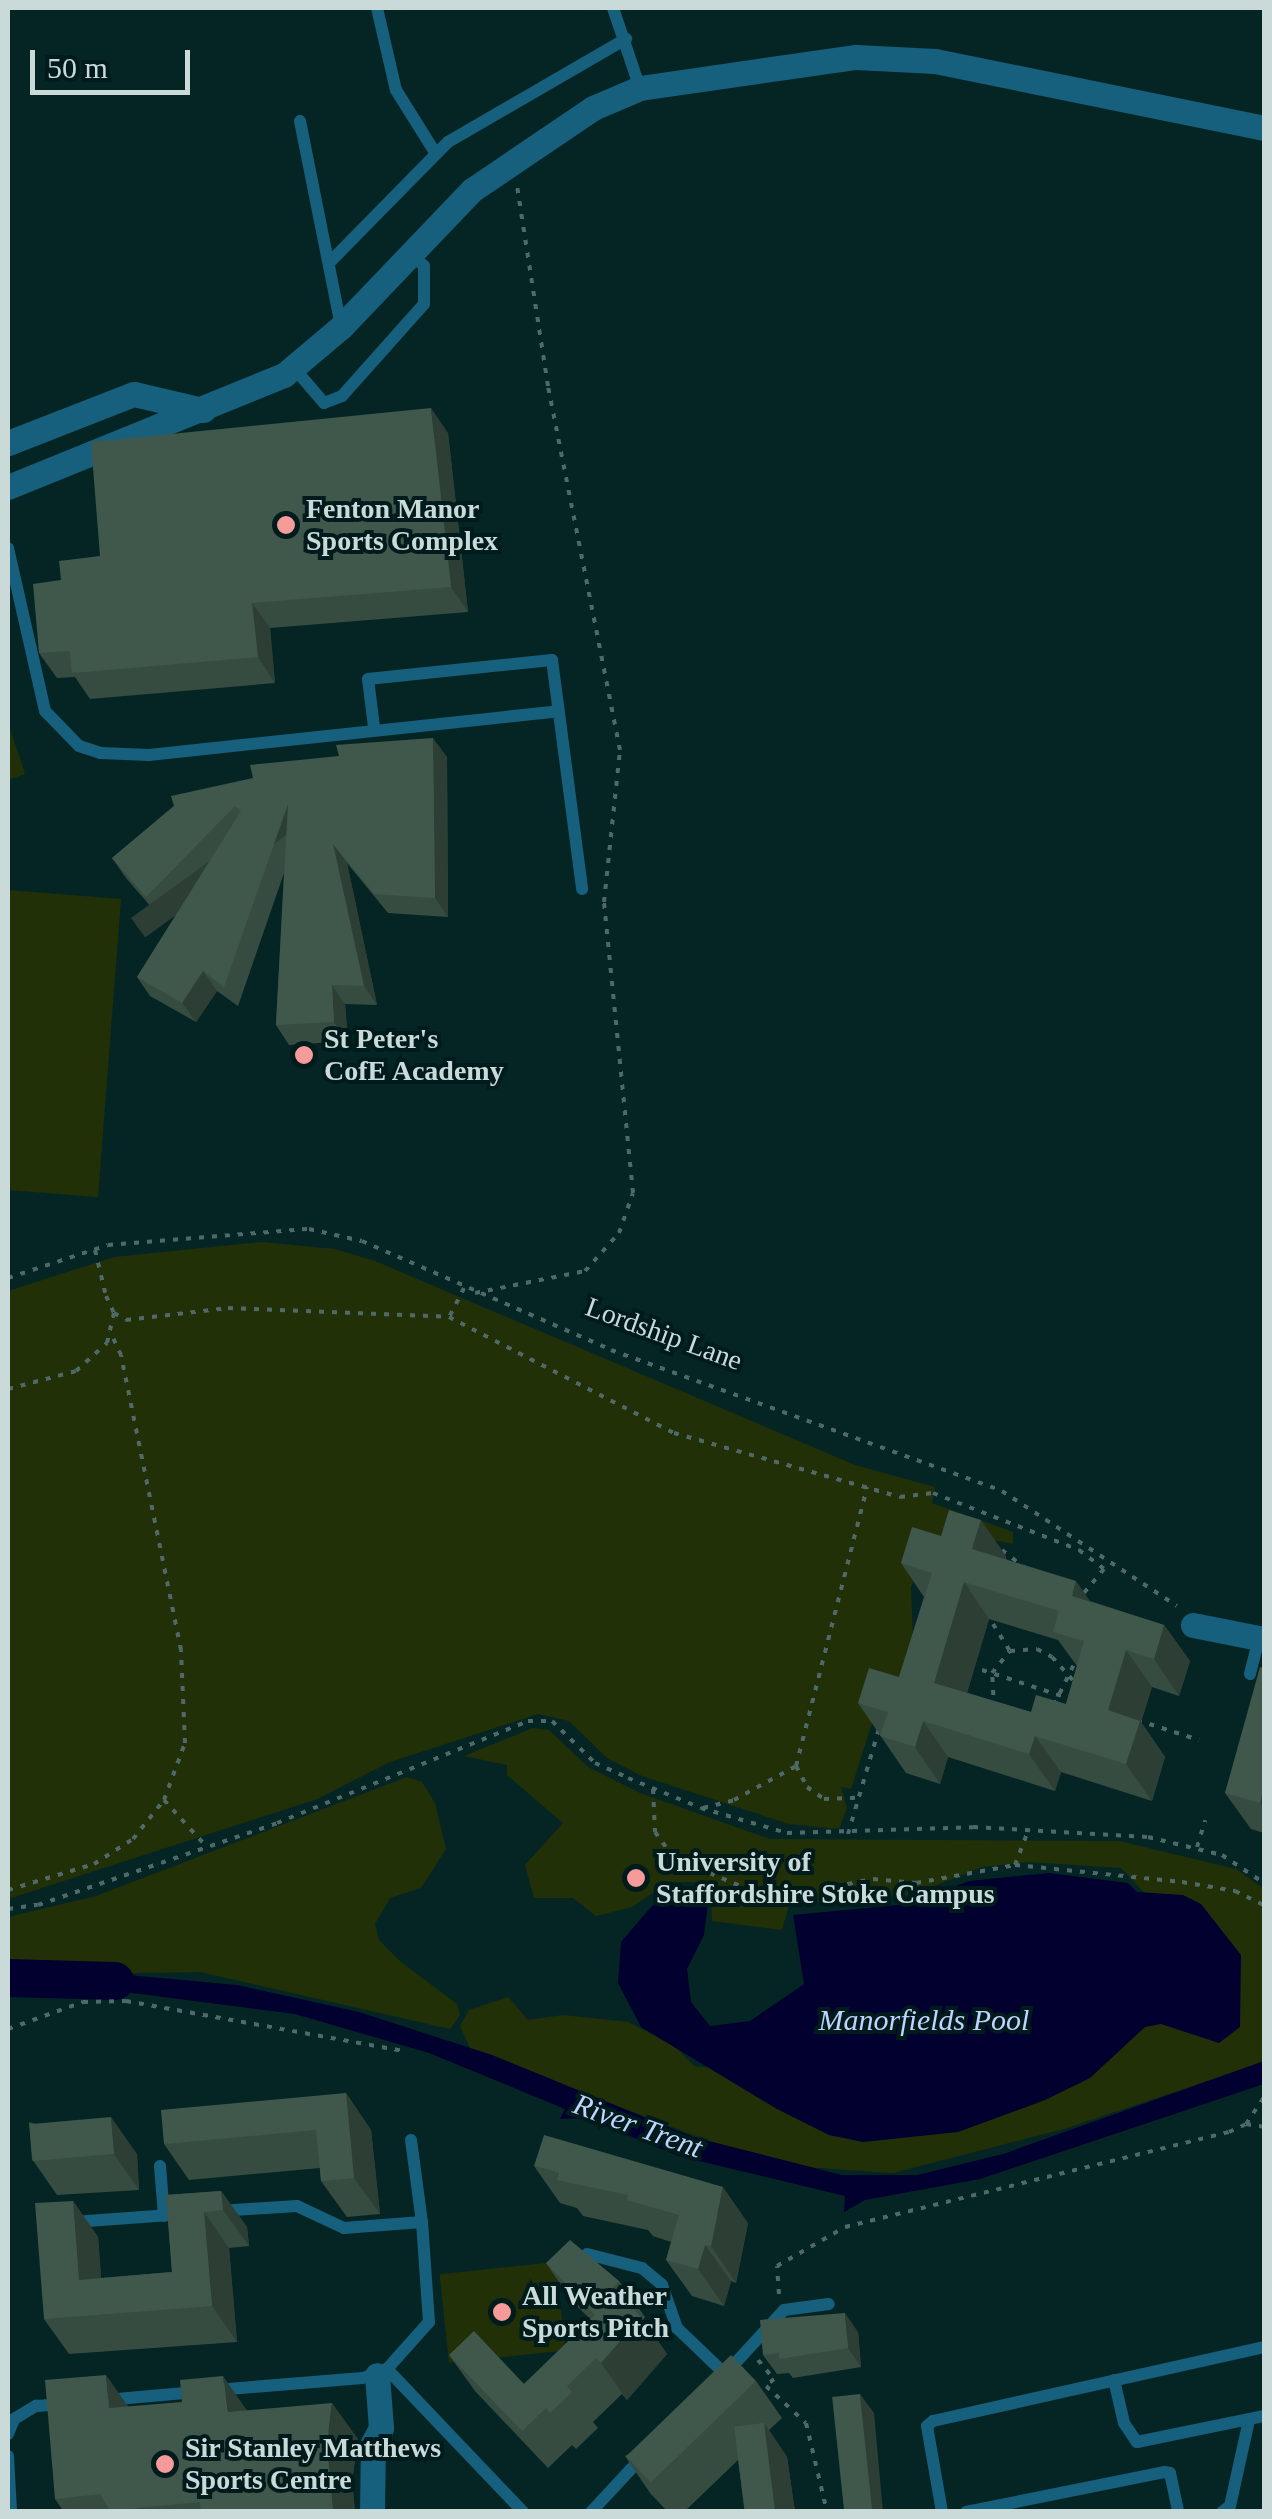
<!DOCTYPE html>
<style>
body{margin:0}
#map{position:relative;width:1272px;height:2519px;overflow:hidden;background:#052525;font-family:Georgia,serif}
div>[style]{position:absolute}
.green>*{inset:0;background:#223007;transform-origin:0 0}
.water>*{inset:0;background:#01002e}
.river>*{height:38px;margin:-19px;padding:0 19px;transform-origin:19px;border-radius:19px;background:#01002e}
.path>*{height:4px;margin-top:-2px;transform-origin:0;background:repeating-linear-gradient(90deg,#4f6969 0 5px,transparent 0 13px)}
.lane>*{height:12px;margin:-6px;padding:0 6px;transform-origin:6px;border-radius:6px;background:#16607d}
.street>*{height:25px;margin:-12.5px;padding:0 12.5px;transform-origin:12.5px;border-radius:12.5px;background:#16607d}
.wall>*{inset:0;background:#374c40}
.shaded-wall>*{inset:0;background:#2d3e34;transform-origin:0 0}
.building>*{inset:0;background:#40584b;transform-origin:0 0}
.dots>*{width:28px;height:28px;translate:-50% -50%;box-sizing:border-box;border:5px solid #001b1c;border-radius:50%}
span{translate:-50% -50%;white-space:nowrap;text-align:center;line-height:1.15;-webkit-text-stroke:8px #001b1c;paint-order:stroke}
.poi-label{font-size:28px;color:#c9dad9;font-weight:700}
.left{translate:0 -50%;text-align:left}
.street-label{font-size:28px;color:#c9dad9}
.water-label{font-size:30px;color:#c0d4fe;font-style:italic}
.frame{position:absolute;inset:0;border:10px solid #c9dad9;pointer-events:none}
.scale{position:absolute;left:30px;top:50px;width:160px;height:45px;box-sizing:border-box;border:5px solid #c9dad9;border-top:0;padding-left:12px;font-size:30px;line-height:35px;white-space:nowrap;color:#c9dad9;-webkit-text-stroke:8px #001b1c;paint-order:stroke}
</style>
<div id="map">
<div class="green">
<div style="clip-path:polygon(8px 723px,25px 774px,8px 780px)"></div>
<div style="clip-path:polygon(8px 890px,121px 899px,98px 1197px,8px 1190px)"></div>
<div style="clip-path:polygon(261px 1242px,335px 1249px,375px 1261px,855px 1465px,935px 1487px,932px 1503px,1013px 1532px,1013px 1544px,993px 1540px,922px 1561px,911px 1587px,914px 1665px,880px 1698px,851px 1789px,841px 1787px,847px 1808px,839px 1829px,789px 1824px,642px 1776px,607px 1758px,569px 1721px,538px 1714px,390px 1762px,317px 1799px,8px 1899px,8px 1291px,114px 1257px)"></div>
<div style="clip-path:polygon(533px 1728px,549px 1730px,588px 1767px,640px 1793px,770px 1839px,1119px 1841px,1236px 1869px,1264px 1889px,1264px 2062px,1064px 2129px,893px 2173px,804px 2167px,727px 2148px,471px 2050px,460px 2026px,469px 2010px,508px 1997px,528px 2020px,563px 2015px,628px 2022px,674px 2046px,694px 2066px,722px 2069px,1183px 1934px,1121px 1868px,1029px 1862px,982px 1867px,911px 1895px,789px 1905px,782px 1930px,712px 1921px,710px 1882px,669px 1882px,632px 1907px,596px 1916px,573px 1898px,534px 1898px,525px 1865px,563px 1823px,507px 1775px,507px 1765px,464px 1756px)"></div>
<div style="clip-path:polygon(407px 1777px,422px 1782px,435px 1803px,446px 1849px,421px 1888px,390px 1898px,375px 1924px,379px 1940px,401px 1962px,457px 2004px,460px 2015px,450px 2029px,200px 1972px,8px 1975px,8px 1917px,96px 1896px)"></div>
<div style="left:556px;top:2262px;width:89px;height:117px;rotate:84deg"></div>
</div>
<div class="water">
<div style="clip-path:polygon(1049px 1873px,1128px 1883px,1137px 1892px,1183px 1895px,1201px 1904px,1241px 1955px,1240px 2027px,1219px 2043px,1161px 2024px,1145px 2027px,1090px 2078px,1045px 2100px,958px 2132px,863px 2142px,829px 2135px,777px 2109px,641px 2027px,618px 1983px,621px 1942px,651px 1907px,677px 1891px,709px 1895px,704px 1935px,687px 1969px,691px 2002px,710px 2026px,750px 2021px,804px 1984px,793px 1915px,908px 1904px,969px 1881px)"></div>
<div style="clip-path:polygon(63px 1969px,237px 1985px,359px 2012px,492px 2055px,693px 2137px,842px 2175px,917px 2175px,1003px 2154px,1264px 2061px,1264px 2084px,980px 2179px,865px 2200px,844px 2212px,845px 2196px,678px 2156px,587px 2118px,560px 2119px,565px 2109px,429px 2053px,295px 2014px,63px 1984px)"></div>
</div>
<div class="river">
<div style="left:8px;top:1978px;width:107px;rotate:1.6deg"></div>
</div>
<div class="path">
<div style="left:95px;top:1250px;width:47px;rotate:76.6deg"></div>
<div style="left:106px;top:1296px;width:19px;rotate:65deg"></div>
<div style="left:114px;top:1313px;width:14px;rotate:30deg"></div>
<div style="left:126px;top:1320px;width:103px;rotate:-6.7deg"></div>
<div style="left:228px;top:1308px;width:221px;rotate:2.3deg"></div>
<div style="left:8px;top:1278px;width:105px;rotate:-18.3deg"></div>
<div style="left:108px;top:1245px;width:202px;rotate:-4.6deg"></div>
<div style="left:309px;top:1229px;width:54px;rotate:12.8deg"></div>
<div style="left:362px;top:1241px;width:272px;rotate:23.6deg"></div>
<div style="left:611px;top:1350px;width:416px;rotate:19.8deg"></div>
<div style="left:1002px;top:1491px;width:209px;rotate:33.3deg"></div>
<div style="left:464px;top:1288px;width:33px;rotate:117deg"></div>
<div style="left:449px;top:1317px;width:253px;rotate:27.3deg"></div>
<div style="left:674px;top:1433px;width:235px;rotate:15.8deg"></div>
<div style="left:900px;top:1497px;width:33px;rotate:-7deg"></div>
<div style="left:933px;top:1493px;width:157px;rotate:21.3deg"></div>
<div style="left:1079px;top:1550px;width:31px;rotate:37deg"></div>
<div style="left:1104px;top:1569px;width:34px;rotate:130deg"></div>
<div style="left:475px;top:1293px;width:112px;rotate:-11.3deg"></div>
<div style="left:585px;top:1271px;width:51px;rotate:-48.2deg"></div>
<div style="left:619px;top:1233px;width:42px;rotate:-70.7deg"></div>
<div style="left:633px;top:1193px;width:292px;rotate:-95.7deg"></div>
<div style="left:604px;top:902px;width:153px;rotate:-84deg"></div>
<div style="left:620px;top:750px;width:371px;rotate:-101.2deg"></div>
<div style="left:548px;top:386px;width:202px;rotate:-98.8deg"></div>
<div style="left:8px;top:1389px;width:70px;rotate:-14.8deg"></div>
<div style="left:76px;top:1371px;width:42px;rotate:-42.1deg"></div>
<div style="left:107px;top:1343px;width:31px;rotate:-77deg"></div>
<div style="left:1002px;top:1550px;width:29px;rotate:38deg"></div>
<div style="left:993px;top:1624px;width:32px;rotate:58deg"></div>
<div style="left:1037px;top:1649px;width:17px;rotate:28deg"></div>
<div style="left:1052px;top:1657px;width:67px;rotate:48deg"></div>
<div style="left:1097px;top:1707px;width:69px;rotate:163.1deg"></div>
<div style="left:1031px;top:1727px;width:29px;rotate:-164deg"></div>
<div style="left:1003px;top:1719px;width:14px;rotate:-129deg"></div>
<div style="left:994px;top:1708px;width:35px;rotate:-93deg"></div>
<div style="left:992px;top:1673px;width:28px;rotate:-51deg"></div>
<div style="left:1010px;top:1651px;width:27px;rotate:-4deg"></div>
<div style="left:982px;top:1670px;width:94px;rotate:18deg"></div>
<div style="left:1054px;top:1705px;width:50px;rotate:-63.9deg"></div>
<div style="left:1137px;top:1720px;width:65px;rotate:17.9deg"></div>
<div style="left:796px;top:1766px;width:24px;rotate:62deg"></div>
<div style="left:807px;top:1787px;width:21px;rotate:35deg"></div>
<div style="left:824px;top:1799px;width:33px;rotate:-2deg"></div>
<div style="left:653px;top:1789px;width:43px;rotate:87.3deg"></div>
<div style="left:655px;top:1832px;width:32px;rotate:54deg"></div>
<div style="left:674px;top:1858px;width:105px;rotate:22.9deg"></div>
<div style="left:771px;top:1899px;width:104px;rotate:-11.1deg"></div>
<div style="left:873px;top:1879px;width:43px;rotate:5.3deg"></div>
<div style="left:916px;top:1883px;width:101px;rotate:-10.3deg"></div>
<div style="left:1015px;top:1865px;width:168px;rotate:5.8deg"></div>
<div style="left:1182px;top:1882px;width:54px;rotate:9.6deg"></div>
<div style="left:1235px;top:1891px;width:32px;rotate:26deg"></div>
<div style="left:164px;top:1800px;width:59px;rotate:47.7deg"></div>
<div style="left:703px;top:1808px;width:32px;rotate:-14deg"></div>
<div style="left:734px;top:1800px;width:71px;rotate:-28.7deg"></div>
<div style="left:796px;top:1766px;width:288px;rotate:-75.7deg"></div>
<div style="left:848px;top:1834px;width:109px;rotate:-73.6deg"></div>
<div style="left:1197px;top:1847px;width:28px;rotate:-73deg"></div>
<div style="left:1015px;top:1865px;width:39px;rotate:-69deg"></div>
<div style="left:8px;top:1890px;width:90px;rotate:-16.8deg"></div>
<div style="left:94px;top:1864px;width:46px;rotate:-32.7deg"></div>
<div style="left:133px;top:1839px;width:50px;rotate:-51.5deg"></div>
<div style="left:164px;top:1800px;width:61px;rotate:-69.8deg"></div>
<div style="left:185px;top:1743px;width:93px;rotate:-92.5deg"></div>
<div style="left:181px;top:1650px;width:301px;rotate:-101.5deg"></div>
<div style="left:121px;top:1355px;width:26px;rotate:-115deg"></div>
<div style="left:8px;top:1909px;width:30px;rotate:-8deg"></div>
<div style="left:38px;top:1905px;width:253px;rotate:-18.9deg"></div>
<div style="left:277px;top:1823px;width:271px;rotate:-22.1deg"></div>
<div style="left:528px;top:1721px;width:24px"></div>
<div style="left:552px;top:1721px;width:60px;rotate:44.3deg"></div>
<div style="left:595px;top:1763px;width:36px;rotate:24deg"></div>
<div style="left:628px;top:1778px;width:79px;rotate:22.3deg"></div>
<div style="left:701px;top:1808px;width:90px;rotate:16.2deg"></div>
<div style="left:787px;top:1833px;width:186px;rotate:-1.8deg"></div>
<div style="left:973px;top:1827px;width:175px;rotate:3.3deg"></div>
<div style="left:1148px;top:1837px;width:76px;rotate:13.7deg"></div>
<div style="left:1222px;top:1855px;width:50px;rotate:33.7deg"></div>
<div style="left:8px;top:2029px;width:80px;rotate:-19.8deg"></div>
<div style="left:83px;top:2002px;width:43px;rotate:-1.3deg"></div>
<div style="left:126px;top:2001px;width:282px;rotate:10.2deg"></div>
<div style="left:1246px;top:2124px;width:18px;rotate:9deg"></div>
<div style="left:779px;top:2294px;width:28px;rotate:-94deg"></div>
<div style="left:777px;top:2266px;width:78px;rotate:-29.8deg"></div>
<div style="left:845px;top:2227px;width:396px;rotate:-13.9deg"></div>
<div style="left:1229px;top:2132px;width:19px;rotate:-25deg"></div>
<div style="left:1246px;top:2124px;width:32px;rotate:-56deg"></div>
<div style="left:758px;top:2360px;width:25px;rotate:50deg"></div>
<div style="left:774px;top:2379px;width:11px;rotate:139deg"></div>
<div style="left:766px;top:2386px;width:54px;rotate:42.8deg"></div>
<div style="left:806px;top:2423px;width:91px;rotate:76.7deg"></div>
</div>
<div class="lane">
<div style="left:377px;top:8px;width:84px;rotate:77deg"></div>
<div style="left:396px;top:90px;width:75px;rotate:58deg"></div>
<div style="left:613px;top:8px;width:84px;rotate:71.4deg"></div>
<div style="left:300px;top:121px;width:210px;rotate:78.7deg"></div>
<div style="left:329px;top:263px;width:170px;rotate:-45.5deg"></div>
<div style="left:448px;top:142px;width:206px;rotate:-30.1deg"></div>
<div style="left:294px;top:368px;width:46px;rotate:49.4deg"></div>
<div style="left:324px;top:403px;width:19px;rotate:-21deg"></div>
<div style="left:342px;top:396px;width:123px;rotate:-48.3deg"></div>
<div style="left:424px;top:304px;width:38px;rotate:-90deg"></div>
<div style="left:424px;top:266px;width:20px;rotate:-139deg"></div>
<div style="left:8px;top:548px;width:167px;rotate:77.2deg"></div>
<div style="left:45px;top:711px;width:49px;rotate:45.8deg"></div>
<div style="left:79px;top:746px;width:22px;rotate:18deg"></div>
<div style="left:100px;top:753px;width:49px;rotate:2.3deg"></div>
<div style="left:149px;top:755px;width:412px;rotate:-6.1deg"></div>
<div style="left:374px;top:727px;width:48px;rotate:-97.1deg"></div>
<div style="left:368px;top:679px;width:185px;rotate:-5.9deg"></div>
<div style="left:552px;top:660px;width:231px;rotate:82.5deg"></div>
<div style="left:1250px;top:1674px;width:37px;rotate:-76deg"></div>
<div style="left:411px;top:2140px;width:83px;rotate:82.4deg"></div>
<div style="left:160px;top:2166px;width:50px;rotate:85.4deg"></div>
<div style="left:219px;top:2211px;width:78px;rotate:-3.7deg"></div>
<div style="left:297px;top:2206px;width:52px;rotate:25.1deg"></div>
<div style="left:344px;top:2228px;width:78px;rotate:-4.4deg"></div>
<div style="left:422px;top:2222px;width:100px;rotate:86deg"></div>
<div style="left:429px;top:2322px;width:63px;rotate:131.8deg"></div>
<div style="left:74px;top:2222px;width:110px;rotate:-4.2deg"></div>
<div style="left:587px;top:2254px;width:57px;rotate:14.3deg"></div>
<div style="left:642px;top:2268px;width:26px;rotate:40deg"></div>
<div style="left:662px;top:2285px;width:46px;rotate:70.8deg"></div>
<div style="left:677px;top:2328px;width:66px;rotate:43.8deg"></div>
<div style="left:728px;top:2371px;width:83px;rotate:-47.4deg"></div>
<div style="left:784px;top:2310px;width:45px;rotate:-7.6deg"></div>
<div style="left:1114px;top:2380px;width:44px;rotate:76.9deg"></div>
<div style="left:1124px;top:2423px;width:23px;rotate:56deg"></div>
<div style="left:1137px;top:2442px;width:130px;rotate:-11.6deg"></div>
<div style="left:216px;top:2390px;width:147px;rotate:-4.7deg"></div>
<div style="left:363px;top:2378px;width:26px;rotate:-21deg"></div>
<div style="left:387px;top:2369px;width:197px;rotate:46.4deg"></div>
<div style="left:106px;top:2400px;width:90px;rotate:-5.1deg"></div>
<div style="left:8px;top:2434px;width:16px;rotate:-68deg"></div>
<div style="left:14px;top:2419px;width:26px;rotate:-31deg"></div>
<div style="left:36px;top:2406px;width:26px;rotate:-4deg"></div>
<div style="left:8px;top:2456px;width:56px;rotate:86.9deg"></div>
<div style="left:591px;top:2512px;width:76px;rotate:-47.1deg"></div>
<div style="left:942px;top:2512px;width:87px;rotate:-99.9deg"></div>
<div style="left:927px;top:2426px;width:8px;rotate:-40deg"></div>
<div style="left:933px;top:2421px;width:339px;rotate:-12.6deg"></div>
<div style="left:966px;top:2512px;width:202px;rotate:-11.4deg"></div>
<div style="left:1164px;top:2472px;width:6px;rotate:9deg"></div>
<div style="left:1170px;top:2473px;width:40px;rotate:78deg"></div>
<div style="left:1222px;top:2512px;width:10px;rotate:-37deg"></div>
<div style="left:1230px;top:2506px;width:88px;rotate:-77.5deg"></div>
</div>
<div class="street">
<div style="left:8px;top:443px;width:135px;rotate:-21.3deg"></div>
<div style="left:134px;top:394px;width:71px;rotate:13.1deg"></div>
<div style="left:8px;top:487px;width:298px;rotate:-22.1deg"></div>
<div style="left:284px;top:375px;width:75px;rotate:-40.1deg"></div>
<div style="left:341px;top:327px;width:190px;rotate:-46.3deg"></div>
<div style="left:472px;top:190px;width:146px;rotate:-34.1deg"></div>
<div style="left:593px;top:108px;width:51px;rotate:-23.1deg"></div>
<div style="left:640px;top:88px;width:218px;rotate:-8.2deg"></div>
<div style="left:856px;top:57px;width:79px;rotate:2.9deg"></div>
<div style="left:935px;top:61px;width:336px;rotate:11.5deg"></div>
<div style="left:1193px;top:1625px;width:72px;rotate:11.2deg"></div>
<div style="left:372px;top:2512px;width:69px;rotate:-89.2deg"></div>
<div style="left:373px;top:2443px;width:17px;rotate:-62deg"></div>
<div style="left:381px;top:2428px;width:53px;rotate:-94.3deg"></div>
</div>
<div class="wall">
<div style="clip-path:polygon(448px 433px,468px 612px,270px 628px,275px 683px,90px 699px,75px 677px,57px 678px,39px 653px,61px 580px,100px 556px)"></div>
<div style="clip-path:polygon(447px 757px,448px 917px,388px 913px,347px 863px,377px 1005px,345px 1004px,348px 1041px,289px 1045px,276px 1025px,284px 873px,238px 1006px,217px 991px,196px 1022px,150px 996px,137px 977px,203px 872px,159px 916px,126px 878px,112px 858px,174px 806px)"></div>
<div style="clip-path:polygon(evenodd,941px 1536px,1006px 1556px,1006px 1559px,1090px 1601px,1164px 1625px,1190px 1661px,1179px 1696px,1152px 1687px,1141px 1722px,1165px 1757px,1152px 1801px,1061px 1772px,1055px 1791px,948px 1757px,940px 1784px,906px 1773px,858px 1703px,899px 1677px,924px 1597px,901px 1563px,941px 1536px,989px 1619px,1058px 1640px,1077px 1666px,1066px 1704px,1031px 1712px,967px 1693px,989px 1619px)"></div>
<div style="clip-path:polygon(1264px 1668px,1264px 1833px,1251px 1829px,1225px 1793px)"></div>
<div style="clip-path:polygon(346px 2093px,371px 2130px,380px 2214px,347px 2217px,321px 2181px,320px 2168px,189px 2180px,164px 2144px)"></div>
<div style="clip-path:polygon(29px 2122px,137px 2154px,139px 2190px,57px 2195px,32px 2159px)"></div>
<div style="clip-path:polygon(534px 2166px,748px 2223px,736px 2283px,731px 2281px,724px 2306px,692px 2296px,666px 2260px,671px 2242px,653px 2236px,648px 2230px,583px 2216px,577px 2208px,560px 2203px)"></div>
<div style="clip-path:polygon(221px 2191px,247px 2227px,249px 2246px,229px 2248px,237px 2342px,69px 2354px,44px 2319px,73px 2201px,98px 2237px,101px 2278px,172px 2272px,166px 2195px)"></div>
<div style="clip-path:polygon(546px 2263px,619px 2281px,645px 2317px,643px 2320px,667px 2354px,627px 2400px,622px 2394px,593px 2422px,598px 2428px,576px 2449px,572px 2445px,548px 2468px,475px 2391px,449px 2355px,524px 2384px,591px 2320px,571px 2300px)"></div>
<div style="clip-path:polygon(858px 2332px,861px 2367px,793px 2378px,789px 2373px,777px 2374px,763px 2355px)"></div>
<div style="clip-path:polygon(756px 2381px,782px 2418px,769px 2430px,787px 2457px,795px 2512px,745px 2512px,738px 2460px,684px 2512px,668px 2512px,650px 2493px,625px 2456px)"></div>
<div style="clip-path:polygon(128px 2407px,247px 2411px,358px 2439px,352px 2481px,355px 2512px,64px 2512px,55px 2499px)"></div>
</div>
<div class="shaded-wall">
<div style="clip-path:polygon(431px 408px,448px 433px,468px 612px,451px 587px)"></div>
<div style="clip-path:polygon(252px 603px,270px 628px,275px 683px,258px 657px)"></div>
<div style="clip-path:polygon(433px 738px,447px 757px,448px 917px,435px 898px)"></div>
<div style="left:288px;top:804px;width:24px;height:194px;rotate:54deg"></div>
<div style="clip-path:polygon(333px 844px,347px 863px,377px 1005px,364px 986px)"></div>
<div style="clip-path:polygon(203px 971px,217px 991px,196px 1022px,182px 1003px)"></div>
<div style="clip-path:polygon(332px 985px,345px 1004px,348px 1041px,334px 1022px)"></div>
<div style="clip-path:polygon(981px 1520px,1006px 1556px,998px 1585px,972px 1549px)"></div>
<div style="clip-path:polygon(1076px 1581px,1102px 1618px,1072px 1596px)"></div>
<div style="clip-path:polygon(964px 1582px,989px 1619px,959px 1720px,934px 1683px)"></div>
<div style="clip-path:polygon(1164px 1625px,1190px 1661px,1179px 1696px,1154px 1659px)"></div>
<div style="clip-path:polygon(1126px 1650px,1152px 1687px,1141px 1722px,1165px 1757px,1152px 1801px,1126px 1764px,1108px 1710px)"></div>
<div style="clip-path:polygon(923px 1721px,948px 1757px,940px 1784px,915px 1747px)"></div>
<div style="clip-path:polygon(1035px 1736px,1061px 1772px,1055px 1791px,1029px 1754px)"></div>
<div style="clip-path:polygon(1264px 1785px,1264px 1810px,1260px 1803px)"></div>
<div style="clip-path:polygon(346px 2093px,371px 2130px,380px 2214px,354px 2178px)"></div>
<div style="clip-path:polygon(111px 2117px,137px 2154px,139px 2190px,114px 2154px)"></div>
<div style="clip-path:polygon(723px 2187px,748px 2223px,736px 2283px,711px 2246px)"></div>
<div style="clip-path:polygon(221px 2191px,247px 2227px,249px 2246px,223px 2210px)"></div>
<div style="clip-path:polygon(73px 2201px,98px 2237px,104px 2315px,79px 2280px)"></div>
<div style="clip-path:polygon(204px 2212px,229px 2248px,237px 2342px,212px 2306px)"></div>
<div style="clip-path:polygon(705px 2245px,731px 2281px,724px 2306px,698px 2269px)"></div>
<div style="clip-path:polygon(845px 2313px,858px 2332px,861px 2367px,848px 2348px)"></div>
<div style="clip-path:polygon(641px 2317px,667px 2354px,627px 2400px,601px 2363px)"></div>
<div style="clip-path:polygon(106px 2375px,132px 2412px,109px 2408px)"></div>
<div style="clip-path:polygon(223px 2376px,248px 2412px,228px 2412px)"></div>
<div style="clip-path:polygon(860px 2394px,874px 2413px,883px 2512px,872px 2512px)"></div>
<div style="clip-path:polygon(332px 2403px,358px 2439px,352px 2481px,355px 2512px,333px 2512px,327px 2444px)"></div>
<div style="clip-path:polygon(764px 2423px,787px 2457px,795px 2512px,777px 2512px,775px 2510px)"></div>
</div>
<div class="building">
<div style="clip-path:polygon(431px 408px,451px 587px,252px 603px,258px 657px,72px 673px,70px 651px,39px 653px,33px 584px,61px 580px,59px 561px,100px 556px,91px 442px)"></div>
<div style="clip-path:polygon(433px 738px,435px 898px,374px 894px,333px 844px,364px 986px,332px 985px,334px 1022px,276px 1025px,288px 804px,224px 987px,203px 971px,182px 1003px,137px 977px,241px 811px,235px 806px,146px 897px,112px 858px,174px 806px,171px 796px,253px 778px,250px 765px,339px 756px,336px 745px)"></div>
<div style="clip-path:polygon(evenodd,949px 1510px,981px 1520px,972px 1549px,1076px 1581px,1072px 1596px,1164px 1625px,1154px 1659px,1126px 1650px,1108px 1710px,1140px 1721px,1126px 1764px,1035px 1736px,1029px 1754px,923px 1721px,915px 1747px,880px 1736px,888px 1712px,858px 1703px,869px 1668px,899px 1677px,932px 1573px,901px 1563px,912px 1527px,941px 1536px,949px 1510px,964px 1582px,1059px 1611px,1053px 1632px,1084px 1641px,1066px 1704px,1036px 1695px,1031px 1712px,934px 1683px,964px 1582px)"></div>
<div style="clip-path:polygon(1260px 1667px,1264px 1668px,1264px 1785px,1260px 1803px,1225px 1793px)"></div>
<div style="clip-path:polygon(346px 2093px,354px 2178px,321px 2181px,316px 2130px,164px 2144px,161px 2110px)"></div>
<div style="left:111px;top:2117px;width:37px;height:82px;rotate:85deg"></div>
<div style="clip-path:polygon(544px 2135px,723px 2187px,711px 2246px,705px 2245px,698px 2269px,666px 2260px,679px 2215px,627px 2200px,628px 2195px,557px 2180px,559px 2173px,534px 2166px)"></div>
<div style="clip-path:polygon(221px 2191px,223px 2210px,204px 2212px,212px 2306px,44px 2319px,35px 2203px,73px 2201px,79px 2280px,172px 2272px,166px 2195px)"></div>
<div style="clip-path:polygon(570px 2240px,619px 2281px,613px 2287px,641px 2317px,601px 2363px,596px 2358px,567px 2386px,572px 2392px,550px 2413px,546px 2408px,522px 2431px,449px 2355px,474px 2331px,524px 2384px,595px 2315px,546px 2263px)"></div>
<div style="clip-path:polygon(845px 2313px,848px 2348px,779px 2359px,779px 2353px,763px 2355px,760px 2320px)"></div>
<div style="left:731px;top:2355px;width:36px;height:146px;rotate:46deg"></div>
<div style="clip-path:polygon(106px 2375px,109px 2408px,182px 2402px,180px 2380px,223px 2376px,228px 2412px,332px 2403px,327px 2444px,333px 2512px,201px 2512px,200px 2502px,136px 2508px,130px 2512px,111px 2512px,100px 2494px,55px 2499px,45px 2380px)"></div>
<div style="left:860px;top:2394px;width:119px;height:28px;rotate:84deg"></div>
<div style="left:764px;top:2423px;width:88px;height:30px;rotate:83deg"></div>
</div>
<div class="dots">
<div style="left:286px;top:525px;background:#f59b99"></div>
<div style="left:304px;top:1055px;background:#f59b99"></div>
<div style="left:636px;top:1878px;background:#f59b99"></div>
<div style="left:502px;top:2312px;background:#f59b99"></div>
<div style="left:165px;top:2464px;background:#f59b99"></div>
</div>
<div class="poi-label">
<span class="left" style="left:306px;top:525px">Fenton Manor<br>Sports Complex</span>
<span class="left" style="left:324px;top:1055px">St Peter's<br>CofE Academy</span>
<span class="left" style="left:656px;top:1878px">University of<br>Staffordshire Stoke Campus</span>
<span class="left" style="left:522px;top:2312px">All Weather<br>Sports Pitch</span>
<span class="left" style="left:185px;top:2464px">Sir Stanley Matthews<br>Sports Centre</span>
</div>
<div class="street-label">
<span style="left:664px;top:1334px;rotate:20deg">Lordship Lane</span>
</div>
<div class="water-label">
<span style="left:924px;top:2020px">Manorfields Pool</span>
<span style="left:638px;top:2126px;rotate:20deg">River Trent</span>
</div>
<div class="frame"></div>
<div class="scale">50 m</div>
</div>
